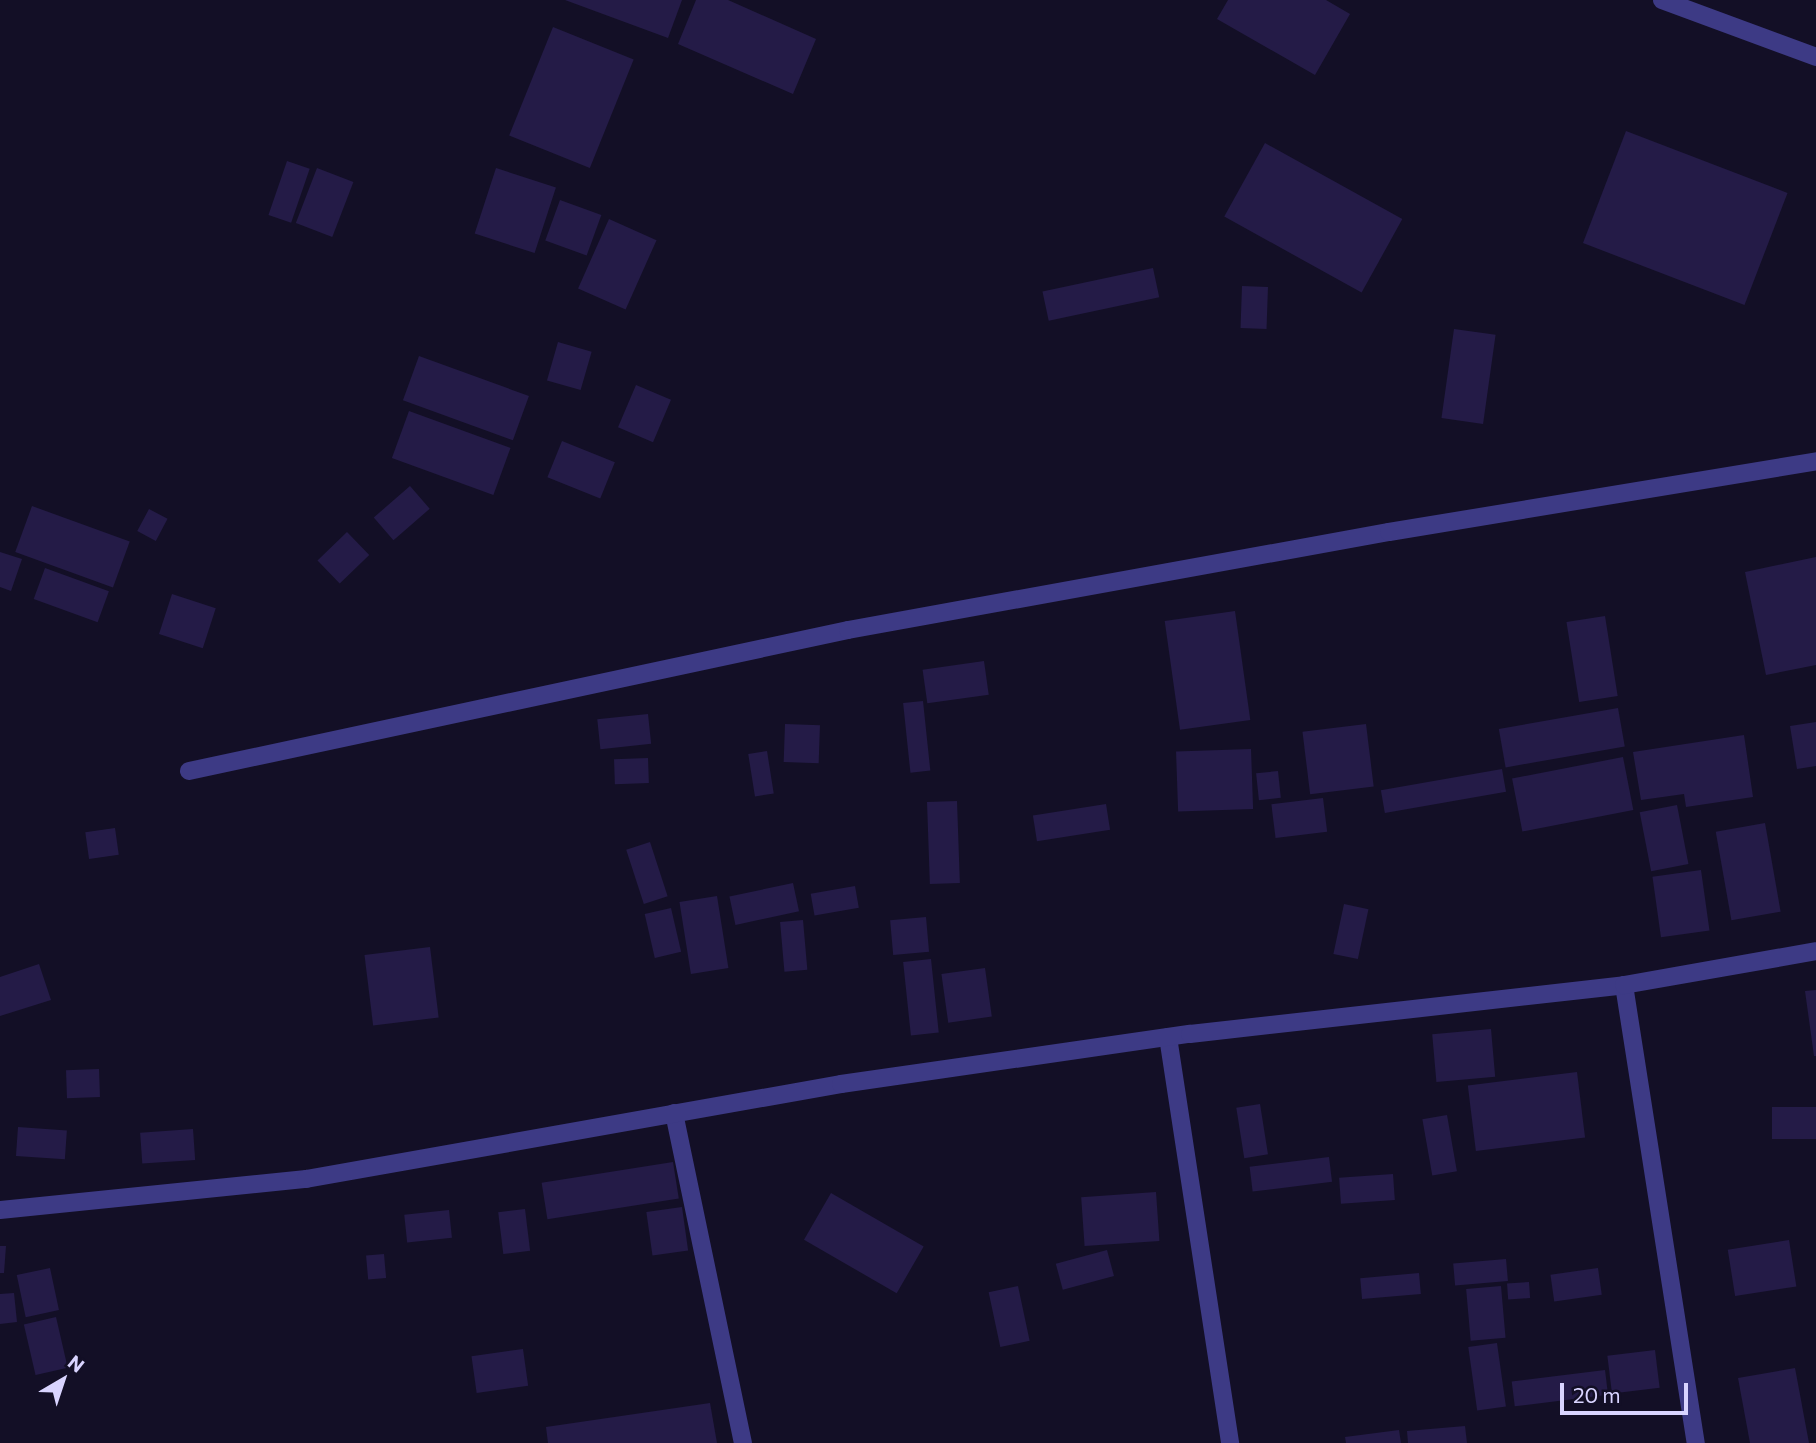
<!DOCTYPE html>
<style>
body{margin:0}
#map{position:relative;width:1816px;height:1443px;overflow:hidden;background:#130f26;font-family:Commissioner,sans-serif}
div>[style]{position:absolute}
.building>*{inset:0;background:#241b47;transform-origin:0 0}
.minor>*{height:18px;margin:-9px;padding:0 9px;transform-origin:9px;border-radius:9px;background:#3d3a85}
span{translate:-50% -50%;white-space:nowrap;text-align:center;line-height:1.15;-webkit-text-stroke:7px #130f26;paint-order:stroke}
.north{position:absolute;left:28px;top:1345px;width:70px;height:70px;-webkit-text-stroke:5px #130f26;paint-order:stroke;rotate:39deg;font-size:19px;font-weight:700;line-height:28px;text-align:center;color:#d9d4ff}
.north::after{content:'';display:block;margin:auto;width:24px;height:32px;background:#d9d4ff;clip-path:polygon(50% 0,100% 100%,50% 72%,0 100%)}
.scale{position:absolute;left:1560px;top:1383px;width:128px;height:32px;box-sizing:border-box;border:4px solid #d9d4ff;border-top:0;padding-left:9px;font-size:21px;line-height:24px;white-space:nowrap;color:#d9d4ff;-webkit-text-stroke:5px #130f26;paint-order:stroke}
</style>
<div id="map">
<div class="building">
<div style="clip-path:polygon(565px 0,682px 0,668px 38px)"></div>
<div style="clip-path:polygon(696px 0,728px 0,816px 39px,793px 94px,678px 44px)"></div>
<div style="clip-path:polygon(1228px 0,1326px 0,1350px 14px,1315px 75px,1217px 19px)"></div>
<div style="left:553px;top:27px;width:87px;height:117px;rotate:22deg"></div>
<div style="left:1626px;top:131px;width:173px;height:120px;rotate:21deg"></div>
<div style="left:1265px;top:143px;width:157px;height:84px;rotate:29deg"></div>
<div style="left:287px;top:161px;width:24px;height:57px;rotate:19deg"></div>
<div style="left:317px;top:168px;width:39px;height:59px;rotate:21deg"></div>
<div style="left:496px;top:168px;width:63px;height:69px;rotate:18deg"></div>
<div style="left:560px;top:200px;width:44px;height:43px;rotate:20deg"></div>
<div style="left:609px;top:219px;width:52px;height:76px;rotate:24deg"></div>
<div style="left:1153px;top:268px;width:30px;height:113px;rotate:78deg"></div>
<div style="left:1242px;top:286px;width:26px;height:42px;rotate:2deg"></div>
<div style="left:1454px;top:329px;width:42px;height:90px;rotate:8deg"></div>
<div style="left:558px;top:342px;width:35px;height:40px;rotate:16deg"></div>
<div style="left:419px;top:356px;width:117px;height:47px;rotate:20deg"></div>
<div style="left:636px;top:385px;width:38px;height:46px;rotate:23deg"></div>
<div style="left:409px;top:411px;width:108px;height:50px;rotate:20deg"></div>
<div style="left:562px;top:441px;width:57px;height:39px;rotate:22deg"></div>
<div style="left:410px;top:486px;width:30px;height:48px;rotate:49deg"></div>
<div style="left:32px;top:506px;width:104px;height:49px;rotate:20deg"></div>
<div style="left:149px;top:509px;width:21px;height:25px;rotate:28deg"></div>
<div style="left:347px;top:532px;width:32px;height:41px;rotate:46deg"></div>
<div style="clip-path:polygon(0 552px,22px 559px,11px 591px,0 587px)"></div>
<div style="clip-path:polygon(1816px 557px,1816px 665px,1766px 675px,1745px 572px)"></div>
<div style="left:45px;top:568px;width:68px;height:33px;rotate:20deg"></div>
<div style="left:172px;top:594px;width:46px;height:42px;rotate:18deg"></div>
<div style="left:1235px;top:611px;width:110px;height:71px;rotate:82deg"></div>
<div style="left:1605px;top:616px;width:81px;height:39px;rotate:81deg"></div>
<div style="left:984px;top:661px;width:34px;height:62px;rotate:82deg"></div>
<div style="left:923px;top:701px;width:70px;height:20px;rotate:84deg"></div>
<div style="left:1618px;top:708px;width:39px;height:121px;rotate:80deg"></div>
<div style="left:648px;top:714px;width:30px;height:51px;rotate:84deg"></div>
<div style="clip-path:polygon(1816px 722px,1816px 766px,1797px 769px,1790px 726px)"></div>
<div style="left:785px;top:724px;width:35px;height:38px;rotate:2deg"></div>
<div style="left:1366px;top:724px;width:63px;height:64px;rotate:83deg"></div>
<div style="clip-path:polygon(1744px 735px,1753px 797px,1686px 807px,1684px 794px,1641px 800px,1633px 752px)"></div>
<div style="left:1251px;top:749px;width:60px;height:75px;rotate:88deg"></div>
<div style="left:767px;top:751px;width:43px;height:19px;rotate:81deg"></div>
<div style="left:1623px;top:757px;width:54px;height:113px;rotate:79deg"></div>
<div style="left:648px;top:758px;width:25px;height:34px;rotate:88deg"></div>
<div style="left:1502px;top:769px;width:23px;height:123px;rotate:80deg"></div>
<div style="left:1278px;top:771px;width:27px;height:22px;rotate:84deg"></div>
<div style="left:1323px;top:798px;width:34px;height:52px;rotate:83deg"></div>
<div style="left:957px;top:801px;width:82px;height:30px;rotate:88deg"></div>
<div style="left:1106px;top:804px;width:26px;height:74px;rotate:81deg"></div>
<div style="left:1677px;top:805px;width:60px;height:38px;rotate:79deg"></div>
<div style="left:1765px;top:823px;width:90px;height:50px;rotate:80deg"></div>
<div style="left:115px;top:828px;width:27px;height:30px;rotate:82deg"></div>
<div style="left:650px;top:842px;width:57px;height:25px;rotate:72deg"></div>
<div style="left:1701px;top:870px;width:61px;height:49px;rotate:82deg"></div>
<div style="left:793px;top:883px;width:29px;height:65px;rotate:78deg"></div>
<div style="left:855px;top:886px;width:22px;height:45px;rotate:80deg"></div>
<div style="left:717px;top:896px;width:73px;height:38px;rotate:81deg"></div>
<div style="left:1344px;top:904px;width:25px;height:51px;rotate:12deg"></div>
<div style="left:671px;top:908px;width:45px;height:27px;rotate:77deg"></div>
<div style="left:926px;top:917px;width:35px;height:36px;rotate:85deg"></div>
<div style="left:803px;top:920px;width:50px;height:23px;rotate:85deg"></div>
<div style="left:430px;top:947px;width:71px;height:66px;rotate:83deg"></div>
<div style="left:931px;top:959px;width:74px;height:28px;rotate:84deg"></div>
<div style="clip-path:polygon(39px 964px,51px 1000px,0 1016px,0 977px)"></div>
<div style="left:985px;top:968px;width:49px;height:44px;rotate:82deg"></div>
<div style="clip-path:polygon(1816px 990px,1816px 1056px,1814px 1056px,1805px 991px)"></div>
<div style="left:1491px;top:1029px;width:48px;height:59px;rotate:85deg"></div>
<div style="left:99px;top:1069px;width:28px;height:33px;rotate:88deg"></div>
<div style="left:1577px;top:1072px;width:66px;height:110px;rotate:83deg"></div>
<div style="left:1260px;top:1104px;width:51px;height:24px;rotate:81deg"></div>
<div style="left:1816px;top:1107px;width:32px;height:44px;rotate:90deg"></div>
<div style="left:1447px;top:1115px;width:57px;height:25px;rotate:80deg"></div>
<div style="left:18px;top:1127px;width:49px;height:29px;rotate:4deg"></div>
<div style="left:193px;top:1129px;width:31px;height:53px;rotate:86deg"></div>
<div style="left:1329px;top:1157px;width:25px;height:80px;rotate:83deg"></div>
<div style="left:673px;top:1162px;width:37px;height:133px;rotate:81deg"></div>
<div style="left:1393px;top:1174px;width:26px;height:54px;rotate:86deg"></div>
<div style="left:1156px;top:1192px;width:49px;height:75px;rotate:86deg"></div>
<div style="left:831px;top:1193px;width:107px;height:54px;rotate:30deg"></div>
<div style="left:682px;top:1207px;width:44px;height:36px;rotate:82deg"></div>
<div style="left:525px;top:1209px;width:42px;height:27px;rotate:83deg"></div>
<div style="left:449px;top:1210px;width:28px;height:45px;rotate:84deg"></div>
<div style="left:1789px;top:1240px;width:47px;height:62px;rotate:81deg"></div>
<div style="clip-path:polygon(0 1246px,6px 1246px,4px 1273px,0 1273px)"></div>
<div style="left:1107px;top:1250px;width:27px;height:53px;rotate:75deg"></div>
<div style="left:384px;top:1254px;width:24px;height:18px;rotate:85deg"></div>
<div style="left:1506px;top:1259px;width:22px;height:53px;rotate:85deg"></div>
<div style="left:50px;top:1268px;width:43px;height:34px;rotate:78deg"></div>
<div style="left:1598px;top:1268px;width:27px;height:48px;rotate:82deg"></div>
<div style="left:1419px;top:1273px;width:21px;height:59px;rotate:85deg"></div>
<div style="left:1529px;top:1282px;width:16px;height:22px;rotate:86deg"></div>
<div style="left:1018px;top:1286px;width:56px;height:30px;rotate:78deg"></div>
<div style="left:1501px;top:1286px;width:52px;height:35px;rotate:85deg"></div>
<div style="clip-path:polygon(14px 1293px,17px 1322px,0 1324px,0 1294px)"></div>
<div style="left:56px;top:1317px;width:52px;height:33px;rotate:77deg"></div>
<div style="left:1497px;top:1343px;width:64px;height:29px;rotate:82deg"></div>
<div style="left:523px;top:1349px;width:37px;height:52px;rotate:82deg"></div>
<div style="left:1655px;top:1350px;width:38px;height:48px;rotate:83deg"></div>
<div style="clip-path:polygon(1795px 1368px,1809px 1443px,1750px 1443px,1738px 1378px)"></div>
<div style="left:1605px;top:1370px;width:25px;height:94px;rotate:83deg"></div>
<div style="clip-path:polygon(710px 1403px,717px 1443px,548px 1443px,546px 1427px)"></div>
<div style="clip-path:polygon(1465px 1426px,1467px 1443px,1408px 1443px,1407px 1431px)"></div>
<div style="clip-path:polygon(1399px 1430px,1401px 1443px,1346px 1443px,1345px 1437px)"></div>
</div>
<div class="minor">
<div style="left:1662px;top:0;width:164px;rotate:20.3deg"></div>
<div style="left:189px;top:771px;width:674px;rotate:-12.08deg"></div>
<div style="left:848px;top:630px;width:550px;rotate:-10.27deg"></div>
<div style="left:1389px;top:532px;width:433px;rotate:-9.4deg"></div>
<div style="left:1624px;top:985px;width:464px;rotate:81.1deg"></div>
<div style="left:1168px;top:1037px;width:411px;rotate:81.3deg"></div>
<div style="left:674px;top:1113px;width:337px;rotate:78.2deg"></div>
<div style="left:0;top:1210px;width:308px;rotate:-5.8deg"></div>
<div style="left:306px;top:1179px;width:543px;rotate:-10.07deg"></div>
<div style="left:841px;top:1084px;width:353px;rotate:-8.2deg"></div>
<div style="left:1190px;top:1034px;width:437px;rotate:-6.4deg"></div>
<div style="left:1624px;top:985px;width:195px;rotate:-10deg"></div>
</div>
<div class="north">N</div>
<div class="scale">20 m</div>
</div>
